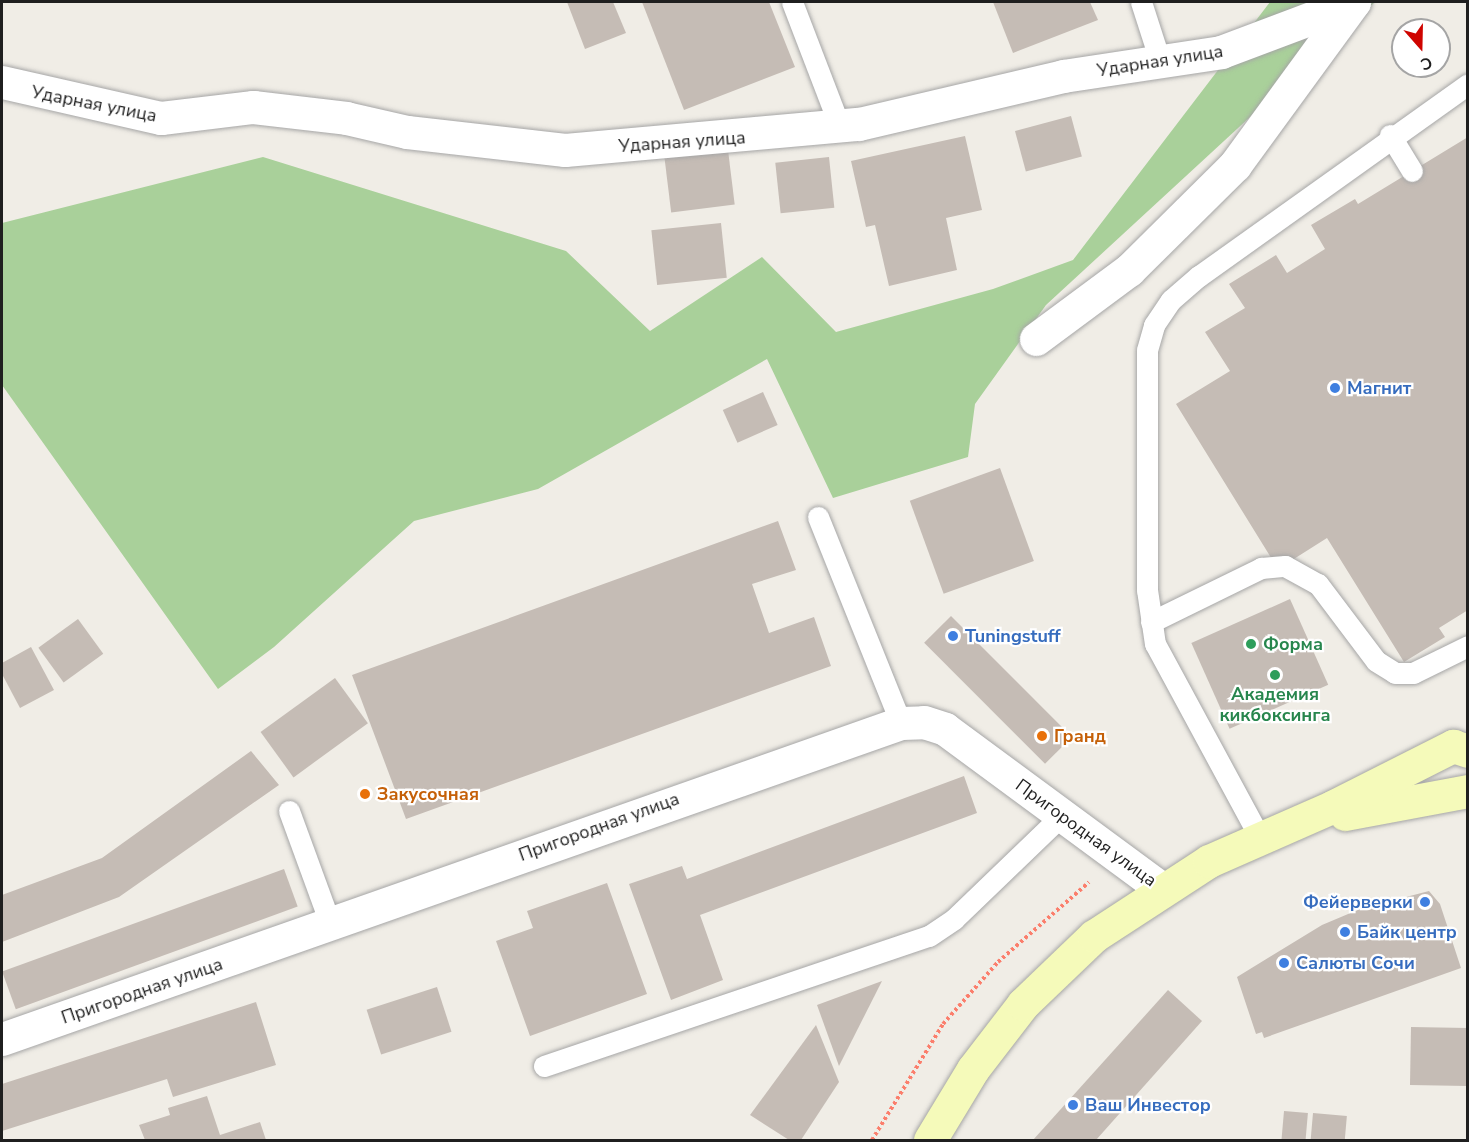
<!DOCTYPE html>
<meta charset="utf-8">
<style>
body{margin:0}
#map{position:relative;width:1469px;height:1142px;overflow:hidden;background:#f0ede6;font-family:"Nunito Sans",sans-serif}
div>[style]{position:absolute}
.forest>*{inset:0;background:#a9d09a}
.building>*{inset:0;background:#c5bcb5;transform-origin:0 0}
.path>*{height:4px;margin-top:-2px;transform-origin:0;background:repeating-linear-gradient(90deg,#fb7e6c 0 3px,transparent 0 6px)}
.roads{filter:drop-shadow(0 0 2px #a6a6a6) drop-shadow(0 0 2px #a6a6a6)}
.service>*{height:21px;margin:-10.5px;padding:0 10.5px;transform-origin:10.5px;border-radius:10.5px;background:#fff}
.minor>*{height:33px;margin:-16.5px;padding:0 16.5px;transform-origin:16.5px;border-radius:16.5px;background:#fff}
.secondary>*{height:33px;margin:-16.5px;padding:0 16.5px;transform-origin:16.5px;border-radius:16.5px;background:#f5faba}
.dots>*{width:16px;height:16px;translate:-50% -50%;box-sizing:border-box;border:3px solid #fff;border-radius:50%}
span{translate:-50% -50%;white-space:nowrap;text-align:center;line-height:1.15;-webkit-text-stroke:4.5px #fff;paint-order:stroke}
.street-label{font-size:18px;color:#1f1f1f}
.shop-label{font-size:18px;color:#366cbe;font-weight:700}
.left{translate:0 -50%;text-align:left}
.right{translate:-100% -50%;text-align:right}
.leisure-label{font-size:18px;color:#27864d;font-weight:700}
.food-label{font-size:18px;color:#c56008;font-weight:700}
.frame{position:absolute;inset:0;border:3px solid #1f1f1f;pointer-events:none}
.north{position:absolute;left:1391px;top:18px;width:60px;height:60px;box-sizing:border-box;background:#fff;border:2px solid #a5a5a5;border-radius:50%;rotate:160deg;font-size:16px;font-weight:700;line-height:24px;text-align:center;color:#1f1f1f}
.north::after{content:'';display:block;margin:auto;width:21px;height:27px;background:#cf0400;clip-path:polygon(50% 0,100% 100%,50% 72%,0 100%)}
</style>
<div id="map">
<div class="forest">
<div style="clip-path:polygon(1270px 2px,1375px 2px,1046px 305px,975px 404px,968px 457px,833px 498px,767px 359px,538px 489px,414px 521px,274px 647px,218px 689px,2px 385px,2px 223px,263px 157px,566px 251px,650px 331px,762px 257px,836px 332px,993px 289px,1073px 260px)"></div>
</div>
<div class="building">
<div style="clip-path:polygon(567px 2px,613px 2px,626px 33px,585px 49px)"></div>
<div style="clip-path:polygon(642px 2px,769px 2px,795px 67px,684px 110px)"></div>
<div style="clip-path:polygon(993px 2px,1090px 2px,1098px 20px,1013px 53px)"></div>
<div style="left:1071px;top:116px;width:42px;height:58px;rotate:75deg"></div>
<div style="clip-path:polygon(965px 136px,982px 210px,946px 218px,957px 270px,889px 286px,875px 225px,866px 227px,851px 161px)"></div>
<div style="clip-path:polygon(1468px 137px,1468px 610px,1439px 628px,1445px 637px,1404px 662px,1327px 538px,1278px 569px,1176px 404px,1230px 371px,1205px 332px,1245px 308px,1229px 284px,1276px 255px,1287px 273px,1325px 249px,1311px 225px,1355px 199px,1358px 204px)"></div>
<div style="left:728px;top:150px;width:55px;height:64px;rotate:83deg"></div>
<div style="left:829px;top:157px;width:51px;height:54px;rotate:84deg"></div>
<div style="left:721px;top:223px;width:55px;height:70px;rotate:84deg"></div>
<div style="left:763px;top:392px;width:36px;height:44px;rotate:66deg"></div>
<div style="left:1000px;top:468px;width:99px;height:96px;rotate:70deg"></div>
<div style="clip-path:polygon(778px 521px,796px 570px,752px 584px,769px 633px,814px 617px,831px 666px,406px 819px,352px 675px)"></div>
<div style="left:1290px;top:599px;width:94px;height:108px;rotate:66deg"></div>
<div style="left:951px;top:616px;width:171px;height:38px;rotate:45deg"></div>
<div style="left:78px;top:619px;width:43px;height:49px;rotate:54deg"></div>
<div style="clip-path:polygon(31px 647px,54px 690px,20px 708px,2px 674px,2px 663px)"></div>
<div style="left:335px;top:678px;width:56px;height:92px;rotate:54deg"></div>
<div style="clip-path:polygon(251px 751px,279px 785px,119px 897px,2px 942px,2px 895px,102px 858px)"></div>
<div style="clip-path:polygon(964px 776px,977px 813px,700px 915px,723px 980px,671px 1000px,629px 884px,682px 866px,687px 879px)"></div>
<div style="left:284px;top:869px;width:40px;height:300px;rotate:70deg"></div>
<div style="clip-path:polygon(607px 883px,647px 994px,530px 1036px,496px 941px,533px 928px,527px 911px)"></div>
<div style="clip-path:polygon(1429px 891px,1440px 904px,1461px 968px,1264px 1038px,1262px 1032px,1256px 1034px,1237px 977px,1322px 925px,1360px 909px)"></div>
<div style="clip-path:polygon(882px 981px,839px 1066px,817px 1005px)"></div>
<div style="left:437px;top:987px;width:47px;height:74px;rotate:72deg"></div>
<div style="clip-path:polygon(1168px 990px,1202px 1021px,1096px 1140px,1033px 1140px)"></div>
<div style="clip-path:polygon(256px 1002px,276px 1065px,173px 1097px,167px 1079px,2px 1131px,2px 1084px)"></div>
<div style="clip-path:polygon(816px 1025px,839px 1082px,801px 1140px,789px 1140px,750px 1115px)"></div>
<div style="left:1411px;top:1027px;width:57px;height:58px;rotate:1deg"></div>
<div style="clip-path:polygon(207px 1096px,220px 1135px,260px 1122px,266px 1140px,145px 1140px,139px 1125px,170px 1115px,168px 1108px)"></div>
<div style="left:1284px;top:1111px;width:24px;height:29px;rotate:5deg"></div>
<div style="left:1313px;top:1113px;width:34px;height:27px;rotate:5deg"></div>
</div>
<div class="path">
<div style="left:872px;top:1140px;width:136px;rotate:-58.5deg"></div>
<div style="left:943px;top:1024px;width:83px;rotate:-48.4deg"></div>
<div style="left:998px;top:962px;width:121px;rotate:-41.3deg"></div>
</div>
<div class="roads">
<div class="service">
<div style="left:792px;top:2px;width:134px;rotate:69deg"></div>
<div style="left:1141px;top:2px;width:62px;rotate:72.1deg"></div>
<div style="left:1390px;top:135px;width:42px;rotate:58.6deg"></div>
<div style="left:818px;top:517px;width:222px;rotate:68.1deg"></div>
<div style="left:1151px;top:622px;width:123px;rotate:-26.1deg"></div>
<div style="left:1261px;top:568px;width:24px;rotate:-5deg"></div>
<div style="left:1285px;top:566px;width:38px;rotate:29deg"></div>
<div style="left:1318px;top:584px;width:96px;rotate:53deg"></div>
<div style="left:1376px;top:661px;width:22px;rotate:32deg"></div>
<div style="left:1395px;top:673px;width:18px"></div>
<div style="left:1413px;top:673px;width:61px;rotate:-26.1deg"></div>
<div style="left:289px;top:811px;width:119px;rotate:69.9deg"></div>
<div style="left:1259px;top:836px;width:218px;rotate:-118.4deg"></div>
<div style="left:1155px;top:644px;width:55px;rotate:-98.4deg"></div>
<div style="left:1147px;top:590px;width:240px;rotate:-90deg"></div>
<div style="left:1147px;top:350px;width:26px;rotate:-74deg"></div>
<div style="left:1154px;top:325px;width:30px;rotate:-56deg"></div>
<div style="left:1171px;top:300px;width:37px;rotate:-41deg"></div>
<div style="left:1199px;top:276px;width:330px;rotate:-35.5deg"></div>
<div style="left:544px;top:1066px;width:406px;rotate:-18.7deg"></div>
<div style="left:929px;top:936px;width:30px;rotate:-34deg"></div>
<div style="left:954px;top:919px;width:150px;rotate:-43.9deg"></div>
</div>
<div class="minor">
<div style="left:2px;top:82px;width:163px;rotate:12.8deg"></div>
<div style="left:161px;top:118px;width:93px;rotate:-6.8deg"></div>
<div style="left:253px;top:107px;width:94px;rotate:6.7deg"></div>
<div style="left:346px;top:118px;width:63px;rotate:12.9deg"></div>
<div style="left:407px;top:132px;width:159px;rotate:6.5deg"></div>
<div style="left:565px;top:150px;width:295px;rotate:-5.1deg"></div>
<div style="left:859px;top:124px;width:210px;rotate:-13.2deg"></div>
<div style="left:1063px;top:76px;width:160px;rotate:-8.6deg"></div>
<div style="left:1221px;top:52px;width:142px;rotate:-20.6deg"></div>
<div style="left:1036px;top:339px;width:116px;rotate:-36.6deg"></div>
<div style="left:1129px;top:270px;width:149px;rotate:-44.7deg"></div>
<div style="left:1235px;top:165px;width:202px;rotate:-53.9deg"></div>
<div style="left:2px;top:1039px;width:953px;rotate:-19.37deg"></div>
<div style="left:901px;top:723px;width:23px;rotate:-2deg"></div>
<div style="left:924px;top:722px;width:22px;rotate:18deg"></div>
<div style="left:945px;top:729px;width:270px;rotate:36.4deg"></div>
</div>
<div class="secondary">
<div style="left:1345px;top:814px;width:125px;rotate:-10.6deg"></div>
<div style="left:930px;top:1140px;width:83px;rotate:-58.8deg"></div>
<div style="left:973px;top:1069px;width:82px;rotate:-52.4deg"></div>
<div style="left:1023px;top:1004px;width:98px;rotate:-43.8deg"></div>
<div style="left:1094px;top:936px;width:137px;rotate:-33.1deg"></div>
<div style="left:1209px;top:861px;width:134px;rotate:-23.7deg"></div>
<div style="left:1332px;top:807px;width:136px;rotate:-26.8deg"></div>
<div style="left:1453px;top:746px;width:16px;rotate:18deg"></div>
</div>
</div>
<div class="dots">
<div style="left:1335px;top:388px;background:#3f7fe0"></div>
<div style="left:953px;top:636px;background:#3f7fe0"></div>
<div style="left:1251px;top:644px;background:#2e9e5b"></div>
<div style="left:1275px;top:675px;background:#2e9e5b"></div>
<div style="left:1042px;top:736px;background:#e8710a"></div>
<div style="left:365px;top:794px;background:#e8710a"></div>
<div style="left:1425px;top:902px;background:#3f7fe0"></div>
<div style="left:1345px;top:932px;background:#3f7fe0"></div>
<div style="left:1284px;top:963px;background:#3f7fe0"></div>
<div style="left:1073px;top:1105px;background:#3f7fe0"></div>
</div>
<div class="street-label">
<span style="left:1160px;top:61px;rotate:-9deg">Ударная улица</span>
<span style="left:94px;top:104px;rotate:11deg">Ударная улица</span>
<span style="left:682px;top:142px;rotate:-4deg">Ударная улица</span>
<span style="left:599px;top:827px;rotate:-20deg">Пригородная улица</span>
<span style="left:1086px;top:833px;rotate:36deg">Пригородная улица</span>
<span style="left:142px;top:991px;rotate:-19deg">Пригородная улица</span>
</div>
<div class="shop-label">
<span class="left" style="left:1347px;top:388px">Магнит</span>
<span class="left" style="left:965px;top:636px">Tuningstuff</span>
<span class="right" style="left:1413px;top:902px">Фейерверки</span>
<span class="left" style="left:1357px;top:932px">Байк центр</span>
<span class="left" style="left:1296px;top:963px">Салюты Сочи</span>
<span class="left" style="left:1085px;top:1105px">Ваш Инвестор</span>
</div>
<div class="leisure-label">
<span class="left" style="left:1263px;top:644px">Форма</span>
<span style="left:1275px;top:705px">Академия<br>кикбоксинга</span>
</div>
<div class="food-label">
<span class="left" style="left:1054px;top:736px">Гранд</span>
<span class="left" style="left:377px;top:794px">Закусочная</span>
</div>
<div class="frame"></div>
<div class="north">С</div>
</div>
